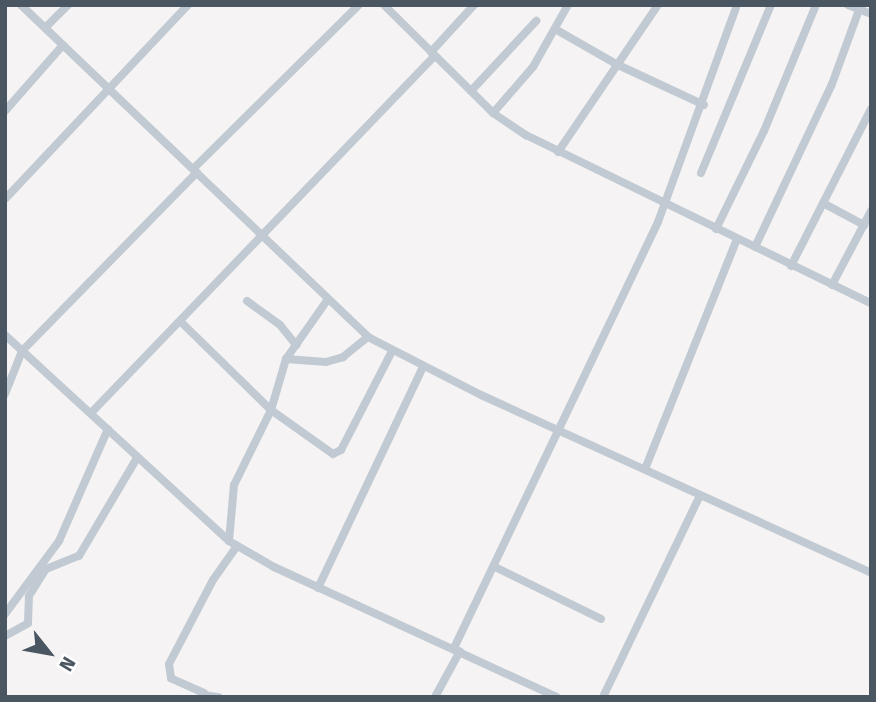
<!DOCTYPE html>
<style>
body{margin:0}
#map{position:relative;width:876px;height:702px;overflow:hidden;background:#f5f3f3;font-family:"Fira Sans",sans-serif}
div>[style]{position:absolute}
.minor>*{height:8px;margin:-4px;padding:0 4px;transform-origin:4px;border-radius:4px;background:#c1cad2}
span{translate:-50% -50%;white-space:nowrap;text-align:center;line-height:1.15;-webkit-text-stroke:5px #fff;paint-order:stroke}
.frame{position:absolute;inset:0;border:7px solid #4a5661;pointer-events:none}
.north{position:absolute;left:14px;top:618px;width:70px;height:70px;-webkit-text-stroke:5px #fff;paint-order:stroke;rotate:121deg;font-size:19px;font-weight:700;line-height:28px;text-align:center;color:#4a5661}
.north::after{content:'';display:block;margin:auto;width:24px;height:32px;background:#4a5661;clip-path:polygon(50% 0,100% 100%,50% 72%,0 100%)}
</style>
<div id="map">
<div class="minor">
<div style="left:21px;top:5px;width:480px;rotate:43.7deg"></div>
<div style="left:368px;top:337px;width:127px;rotate:27.2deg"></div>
<div style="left:481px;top:395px;width:429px;rotate:24.5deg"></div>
<div style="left:384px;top:5px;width:153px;rotate:44.7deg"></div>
<div style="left:493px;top:113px;width:40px;rotate:34deg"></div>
<div style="left:526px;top:135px;width:384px;rotate:26deg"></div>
<div style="left:848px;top:5px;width:25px;rotate:21deg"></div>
<div style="left:45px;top:28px;width:33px;rotate:-45deg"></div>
<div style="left:555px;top:29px;width:70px;rotate:29.8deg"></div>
<div style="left:616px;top:64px;width:97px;rotate:25deg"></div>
<div style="left:431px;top:52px;width:64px;rotate:-47.5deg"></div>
<div style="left:471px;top:91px;width:96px;rotate:-47.1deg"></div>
<div style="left:5px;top:111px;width:88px;rotate:-48.7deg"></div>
<div style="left:493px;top:113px;width:61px;rotate:-49deg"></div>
<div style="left:533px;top:67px;width:71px;rotate:-60.6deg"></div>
<div style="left:558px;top:152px;width:178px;rotate:-55.8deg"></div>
<div style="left:193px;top:169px;width:233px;rotate:-44.7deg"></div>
<div style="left:701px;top:173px;width:182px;rotate:-67.4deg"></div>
<div style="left:5px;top:199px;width:267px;rotate:-46.7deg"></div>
<div style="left:823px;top:203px;width:47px;rotate:28.2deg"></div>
<div style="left:716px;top:229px;width:109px;rotate:-63.9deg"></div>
<div style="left:764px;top:131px;width:136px;rotate:-67.6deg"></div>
<div style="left:755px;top:247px;width:180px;rotate:-64.7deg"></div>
<div style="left:832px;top:84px;width:79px;rotate:-70deg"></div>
<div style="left:791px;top:266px;width:176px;rotate:-63deg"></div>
<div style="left:832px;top:285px;width:84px;rotate:-62.2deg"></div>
<div style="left:247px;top:301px;width:41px;rotate:36deg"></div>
<div style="left:280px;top:325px;width:26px;rotate:51deg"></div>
<div style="left:180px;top:321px;width:127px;rotate:44.4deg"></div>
<div style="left:271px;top:410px;width:76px;rotate:35.4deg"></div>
<div style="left:333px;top:454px;width:9px;rotate:-27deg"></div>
<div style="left:341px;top:450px;width:111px;rotate:-62.7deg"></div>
<div style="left:5px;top:335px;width:304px;rotate:42.6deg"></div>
<div style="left:229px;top:541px;width:52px;rotate:30deg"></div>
<div style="left:274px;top:567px;width:311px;rotate:24.7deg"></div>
<div style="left:286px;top:359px;width:40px;rotate:4.3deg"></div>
<div style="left:326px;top:362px;width:18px;rotate:-16deg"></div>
<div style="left:343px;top:357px;width:32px;rotate:-39deg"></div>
<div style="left:5px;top:394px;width:46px;rotate:-68.4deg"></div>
<div style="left:22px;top:351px;width:250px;rotate:-45.6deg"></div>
<div style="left:91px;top:413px;width:495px;rotate:-46.1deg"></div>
<div style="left:645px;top:469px;width:248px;rotate:-68.2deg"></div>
<div style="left:229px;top:541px;width:56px;rotate:-84.9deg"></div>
<div style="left:234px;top:485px;width:84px;rotate:-63.7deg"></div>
<div style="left:271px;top:410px;width:53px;rotate:-73.6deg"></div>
<div style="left:286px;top:359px;width:73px;rotate:-55deg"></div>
<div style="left:495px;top:567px;width:118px;rotate:26.1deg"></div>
<div style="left:318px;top:588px;width:245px;rotate:-64.6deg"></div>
<div style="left:5px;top:614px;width:91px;rotate:-53.5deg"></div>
<div style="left:59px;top:541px;width:122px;rotate:-66.4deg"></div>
<div style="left:5px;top:636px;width:26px;rotate:-29deg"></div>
<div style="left:28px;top:623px;width:27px;rotate:-88deg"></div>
<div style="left:29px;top:596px;width:32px;rotate:-58deg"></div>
<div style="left:46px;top:569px;width:35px;rotate:-22deg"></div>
<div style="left:79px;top:556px;width:114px;rotate:-59.4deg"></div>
<div style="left:454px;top:648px;width:472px;rotate:-64.4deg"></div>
<div style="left:658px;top:222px;width:231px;rotate:-70deg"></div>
<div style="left:204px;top:693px;width:36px;rotate:-156deg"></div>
<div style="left:171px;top:678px;width:14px;rotate:-98deg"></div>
<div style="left:169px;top:664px;width:95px;rotate:-62.4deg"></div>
<div style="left:213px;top:580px;width:42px;rotate:-54.8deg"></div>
<div style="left:204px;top:695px;width:15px;rotate:8deg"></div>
<div style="left:435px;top:697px;width:52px;rotate:-61.5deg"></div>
<div style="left:603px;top:697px;width:224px;rotate:-64.3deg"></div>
</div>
<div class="frame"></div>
<div class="north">N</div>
</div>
